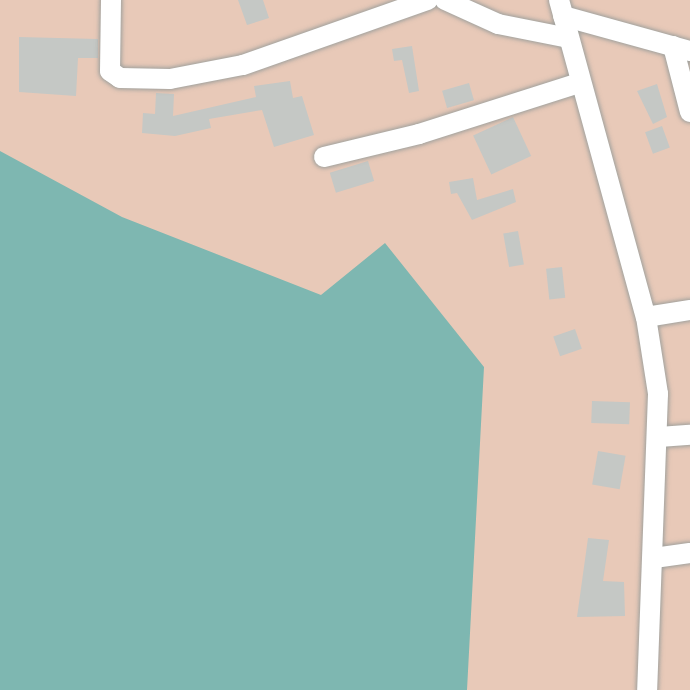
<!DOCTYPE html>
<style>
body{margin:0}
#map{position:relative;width:690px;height:690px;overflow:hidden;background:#eaebe7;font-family:Poppins,sans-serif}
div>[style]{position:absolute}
.green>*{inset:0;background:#e8c9b8;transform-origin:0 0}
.water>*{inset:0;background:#7eb7b1}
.building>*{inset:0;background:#c5c8c5;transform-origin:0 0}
.roads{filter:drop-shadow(0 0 2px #a0a19d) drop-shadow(0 0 2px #a0a19d)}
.minor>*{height:20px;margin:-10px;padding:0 10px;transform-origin:10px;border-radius:10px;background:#fff}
span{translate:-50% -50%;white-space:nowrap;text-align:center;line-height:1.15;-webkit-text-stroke:4.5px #eaebe7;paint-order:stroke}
</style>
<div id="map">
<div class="green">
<div style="left:0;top:0;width:690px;height:690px"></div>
</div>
<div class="water">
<div style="clip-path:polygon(0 151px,122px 217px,321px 295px,385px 243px,484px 367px,467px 690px,0 690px)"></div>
</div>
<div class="building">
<div style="clip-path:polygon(238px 0,263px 0,269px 18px,247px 25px)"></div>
<div style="clip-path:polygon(19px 37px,98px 39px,98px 58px,78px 58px,76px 96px,19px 92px)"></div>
<div style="clip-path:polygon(412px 46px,419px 91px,409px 93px,402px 60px,394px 61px,392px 49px)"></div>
<div style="clip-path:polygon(290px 81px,293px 98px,302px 96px,314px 135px,274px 147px,262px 110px,209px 119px,211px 128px,175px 136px,142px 133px,143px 113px,155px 114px,156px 93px,174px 94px,173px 116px,256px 97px,254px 86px)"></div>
<div style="left:469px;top:83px;width:18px;height:28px;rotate:74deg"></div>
<div style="clip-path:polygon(657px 84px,667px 117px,653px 124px,637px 91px)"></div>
<div style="left:513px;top:117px;width:43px;height:44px;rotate:65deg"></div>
<div style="left:662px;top:126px;width:23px;height:18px;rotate:70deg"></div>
<div style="left:368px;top:161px;width:21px;height:40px;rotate:73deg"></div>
<div style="clip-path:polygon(473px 178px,477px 200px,513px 189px,516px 202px,472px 220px,457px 193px,451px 194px,449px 182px)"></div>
<div style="left:518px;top:231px;width:34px;height:15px;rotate:80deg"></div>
<div style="left:562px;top:267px;width:31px;height:16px;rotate:84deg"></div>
<div style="left:575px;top:329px;width:21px;height:23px;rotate:71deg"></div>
<div style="left:592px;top:401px;width:38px;height:22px;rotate:2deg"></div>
<div style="left:598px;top:451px;width:28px;height:34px;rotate:10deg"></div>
<div style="clip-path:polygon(588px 538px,609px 540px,603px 581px,624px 582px,625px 616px,577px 617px)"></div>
</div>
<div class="roads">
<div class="minor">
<div style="left:111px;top:0;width:71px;rotate:90.8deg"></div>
<div style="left:110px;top:71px;width:12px;rotate:35deg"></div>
<div style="left:120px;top:78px;width:50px;rotate:1.1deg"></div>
<div style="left:170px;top:79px;width:74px;rotate:-10.9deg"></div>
<div style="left:243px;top:65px;width:196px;rotate:-19.4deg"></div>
<div style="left:445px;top:0;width:58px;rotate:24.4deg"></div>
<div style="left:498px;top:24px;width:72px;rotate:11.2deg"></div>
<div style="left:559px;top:0;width:329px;rotate:74.7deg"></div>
<div style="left:646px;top:317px;width:78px;rotate:81.1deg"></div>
<div style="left:658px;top:394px;width:296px;rotate:92.1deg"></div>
<div style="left:563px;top:16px;width:132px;rotate:15.4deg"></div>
<div style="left:673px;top:46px;width:68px;rotate:75.6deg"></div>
<div style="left:324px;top:157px;width:98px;rotate:-13.6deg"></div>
<div style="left:419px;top:134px;width:168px;rotate:-17.7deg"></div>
<div style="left:646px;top:317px;width:45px;rotate:-9deg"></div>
<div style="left:659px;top:437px;width:31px;rotate:-4deg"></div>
<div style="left:654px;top:558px;width:36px;rotate:-8deg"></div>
</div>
</div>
</div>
